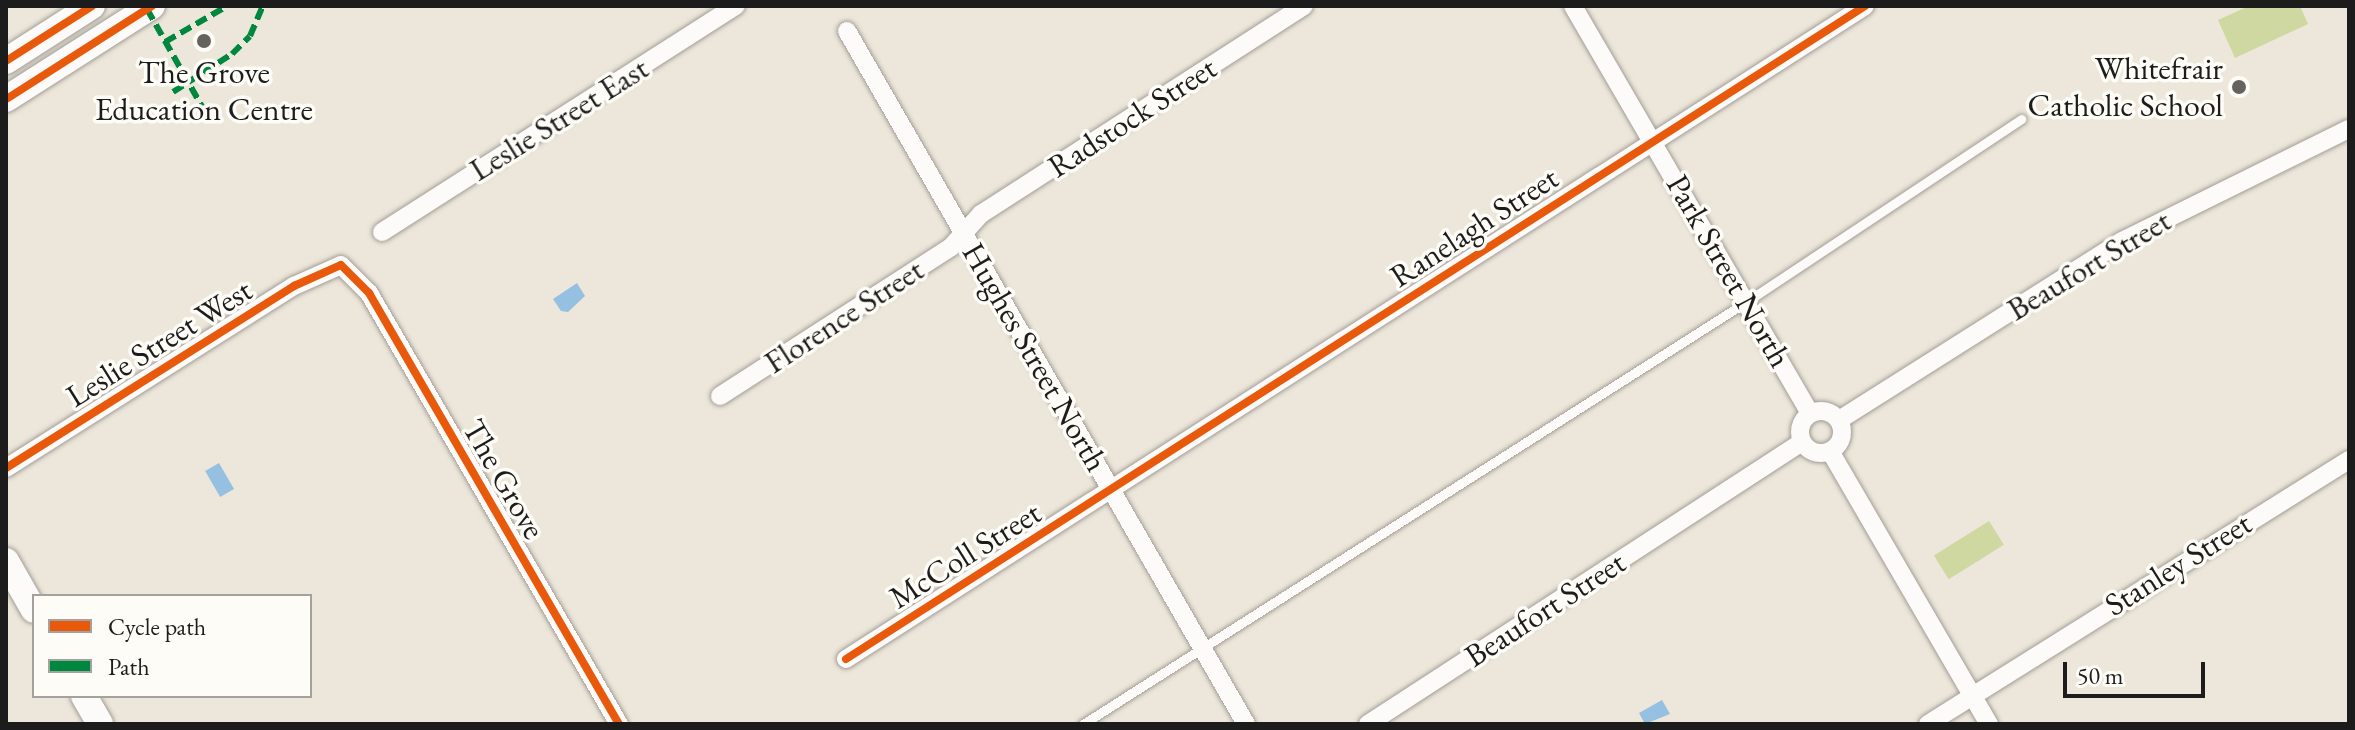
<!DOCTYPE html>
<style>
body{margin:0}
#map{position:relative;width:2355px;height:730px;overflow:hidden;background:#ede6da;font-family:"EB Garamond",serif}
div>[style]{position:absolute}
.green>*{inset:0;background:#ced8a0;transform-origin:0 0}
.water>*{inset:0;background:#96c0e1;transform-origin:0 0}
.roads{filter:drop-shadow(0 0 2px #a29e97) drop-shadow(0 0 2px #a29e97)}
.lane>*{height:9px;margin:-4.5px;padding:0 4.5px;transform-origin:4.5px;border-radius:4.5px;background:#fcfbf9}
.street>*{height:18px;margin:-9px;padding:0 9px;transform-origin:9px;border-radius:9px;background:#fcfbf9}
.street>.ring{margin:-9px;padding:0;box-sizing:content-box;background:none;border:18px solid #fcfbf9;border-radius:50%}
.secondary>*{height:26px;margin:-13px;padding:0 13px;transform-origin:13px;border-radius:13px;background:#fcfbf9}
.quiet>*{height:6px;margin-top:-3px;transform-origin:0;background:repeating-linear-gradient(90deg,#00873e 0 12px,transparent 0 18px)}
.cycleway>*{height:8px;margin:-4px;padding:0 4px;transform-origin:4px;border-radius:4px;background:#e8590c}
.dots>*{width:22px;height:22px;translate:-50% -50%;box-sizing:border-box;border:4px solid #fdfcf7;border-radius:50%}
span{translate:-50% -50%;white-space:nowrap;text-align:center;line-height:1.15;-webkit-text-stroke:7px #fdfcf7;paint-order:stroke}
.poi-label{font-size:32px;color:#1c1c1c}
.right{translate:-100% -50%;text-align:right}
.street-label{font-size:32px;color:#1c1c1c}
.frame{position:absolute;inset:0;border:8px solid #1c1c1c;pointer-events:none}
.legend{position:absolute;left:32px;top:594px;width:280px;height:104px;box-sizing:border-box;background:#fdfcf7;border:2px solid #a3a29f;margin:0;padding:10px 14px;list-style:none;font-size:24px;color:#1c1c1c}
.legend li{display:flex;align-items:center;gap:16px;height:40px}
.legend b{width:40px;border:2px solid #a3a29f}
.scale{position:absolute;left:2063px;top:662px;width:142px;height:36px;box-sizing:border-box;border:4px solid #1c1c1c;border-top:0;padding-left:10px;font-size:24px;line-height:28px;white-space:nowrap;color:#1c1c1c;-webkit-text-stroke:6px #fdfcf7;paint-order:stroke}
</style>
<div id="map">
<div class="green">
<div style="clip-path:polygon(2249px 6px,2300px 6px,2308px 24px,2235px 58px,2218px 20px)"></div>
<div style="left:1989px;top:521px;width:28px;height:65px;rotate:58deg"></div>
</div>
<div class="water">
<div style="clip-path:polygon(577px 283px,585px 296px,568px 312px,561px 311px,553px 299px)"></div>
<div style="left:219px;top:463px;width:30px;height:16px;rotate:60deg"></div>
<div style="clip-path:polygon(1662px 700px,1670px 714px,1645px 724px,1639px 713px)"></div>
</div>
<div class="roads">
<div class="lane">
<div style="left:1083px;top:724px;width:790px;rotate:-32.48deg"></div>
<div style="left:1749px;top:300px;width:327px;rotate:-33.6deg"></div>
</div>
<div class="street">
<div style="left:1573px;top:6px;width:471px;rotate:59.8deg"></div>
<div style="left:847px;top:31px;width:800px;rotate:60.07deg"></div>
<div style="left:382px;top:232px;width:420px;rotate:-32.6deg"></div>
<div style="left:720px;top:396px;width:275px;rotate:-32.8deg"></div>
<div style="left:951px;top:247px;width:45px;rotate:-47.7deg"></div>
<div style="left:981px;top:214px;width:384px;rotate:-32.8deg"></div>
<div class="ring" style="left:1800px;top:411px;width:24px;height:24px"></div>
<div style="left:1839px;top:420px;width:335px;rotate:-32.3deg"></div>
<div style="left:2122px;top:241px;width:253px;rotate:-26.3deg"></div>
<div style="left:1830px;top:451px;width:316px;rotate:59.8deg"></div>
<div style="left:6px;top:468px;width:341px;rotate:-32.3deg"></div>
<div style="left:294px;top:286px;width:51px;rotate:-24.1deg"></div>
<div style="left:341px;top:265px;width:40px;rotate:45deg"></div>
<div style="left:369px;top:293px;width:498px;rotate:59.9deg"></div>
<div style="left:846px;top:659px;width:1210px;rotate:-32.65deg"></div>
<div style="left:1368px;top:724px;width:518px;rotate:-33.01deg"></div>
<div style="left:1928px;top:724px;width:497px;rotate:-32.1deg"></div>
</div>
<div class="secondary">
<div style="left:6px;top:61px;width:102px;rotate:-32.6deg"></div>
<div style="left:6px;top:99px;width:173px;rotate:-32.5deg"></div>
<div style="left:6px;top:561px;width:56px;rotate:60.3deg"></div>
<div style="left:84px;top:696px;width:32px;rotate:60deg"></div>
</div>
</div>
<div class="quiet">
<div style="left:147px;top:9px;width:116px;rotate:60.6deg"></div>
<div style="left:165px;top:42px;width:72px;rotate:-30.1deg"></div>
<div style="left:173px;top:92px;width:70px;rotate:-32.8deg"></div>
<div style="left:232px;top:54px;width:25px;rotate:-45deg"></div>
<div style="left:250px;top:36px;width:33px;rotate:-67deg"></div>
</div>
<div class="cycleway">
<div style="left:6px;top:61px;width:102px;rotate:-32.6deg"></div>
<div style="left:8px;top:98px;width:171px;rotate:-32.6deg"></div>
<div style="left:6px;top:468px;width:341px;rotate:-32.3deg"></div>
<div style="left:294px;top:286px;width:51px;rotate:-24.1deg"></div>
<div style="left:341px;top:265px;width:40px;rotate:45deg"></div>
<div style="left:369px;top:293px;width:498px;rotate:59.9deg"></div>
<div style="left:846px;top:659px;width:1210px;rotate:-32.65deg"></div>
</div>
<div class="dots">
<div style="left:204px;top:41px;background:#65635e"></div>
<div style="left:2239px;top:87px;background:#65635e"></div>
</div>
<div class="poi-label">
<span class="right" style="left:2223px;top:87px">Whitefrair<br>Catholic School</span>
<span style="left:204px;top:91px">The Grove<br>Education Centre</span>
</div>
<div class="street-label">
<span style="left:1132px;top:117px;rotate:-33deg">Radstock Street</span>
<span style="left:559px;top:119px;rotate:-32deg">Leslie Street East</span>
<span style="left:1474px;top:227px;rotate:-33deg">Ranelagh Street</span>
<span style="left:2089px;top:265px;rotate:-31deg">Beaufort Street</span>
<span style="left:1729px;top:271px;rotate:60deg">Park Street North</span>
<span style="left:844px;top:316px;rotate:-33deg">Florence Street</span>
<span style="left:159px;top:343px;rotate:-32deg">Leslie Street West</span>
<span style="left:1035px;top:357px;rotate:60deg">Hughes Street North</span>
<span style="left:504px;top:479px;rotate:60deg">The Grove</span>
<span style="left:965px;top:555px;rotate:-32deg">McColl Street</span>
<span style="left:2178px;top:564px;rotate:-32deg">Stanley Street</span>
<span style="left:1545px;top:609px;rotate:-33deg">Beaufort Street</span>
</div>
<div class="frame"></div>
<ul class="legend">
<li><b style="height:10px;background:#e8590c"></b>Cycle path</li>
<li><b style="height:10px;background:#00873e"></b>Path</li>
</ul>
<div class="scale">50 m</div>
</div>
